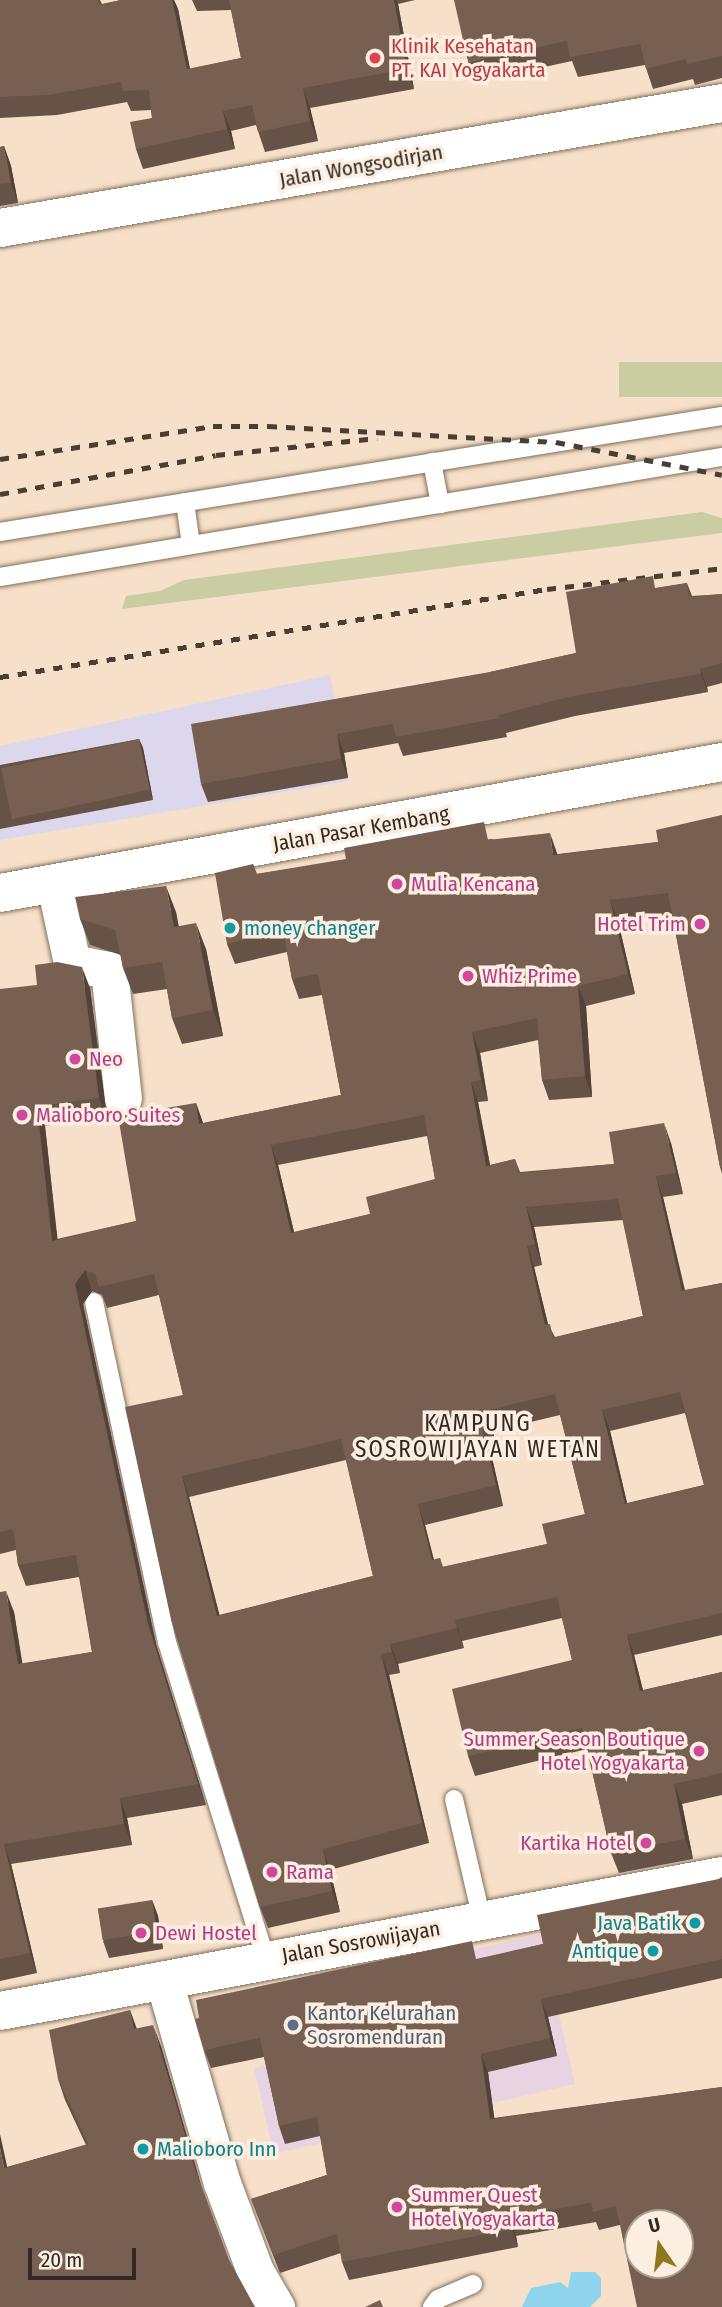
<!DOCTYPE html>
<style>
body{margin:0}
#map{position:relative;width:722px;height:2307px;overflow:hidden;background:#f6e0c9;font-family:"Fira Sans Condensed",sans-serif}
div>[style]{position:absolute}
.commercial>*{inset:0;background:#dcd7ec}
.education>*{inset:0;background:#e8d3e2}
.green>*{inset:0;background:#c9cda1;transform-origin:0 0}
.water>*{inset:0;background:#8ed4ed}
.roads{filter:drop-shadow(0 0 2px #826f5b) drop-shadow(0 0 2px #826f5b)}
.lane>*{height:18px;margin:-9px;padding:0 9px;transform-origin:9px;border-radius:9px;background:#fff}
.street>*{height:37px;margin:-18.5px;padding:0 18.5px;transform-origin:18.5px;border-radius:18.5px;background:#fff}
.secondary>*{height:38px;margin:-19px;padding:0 19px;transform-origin:19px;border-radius:19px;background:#fff}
.rail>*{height:5px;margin-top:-2.5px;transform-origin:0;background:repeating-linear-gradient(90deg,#483e35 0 9px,transparent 0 18px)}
.wall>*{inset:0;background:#665246}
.shaded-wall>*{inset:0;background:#534239}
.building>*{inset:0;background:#775f51;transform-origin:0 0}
.dots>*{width:19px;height:19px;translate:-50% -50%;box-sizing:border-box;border:4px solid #fcefe1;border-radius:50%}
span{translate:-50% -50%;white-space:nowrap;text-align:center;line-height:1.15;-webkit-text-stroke:7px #fcefe1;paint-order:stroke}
.health-label{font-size:21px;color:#be3a42}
.left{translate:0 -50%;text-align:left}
.street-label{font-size:21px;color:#322a22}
.hotel-label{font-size:21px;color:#b23c85}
.right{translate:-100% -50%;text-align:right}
.culture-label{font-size:21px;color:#0d838f}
.service-label{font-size:21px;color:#4e5e75}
.neighbourhood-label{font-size:23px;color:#322a22;letter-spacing:2px}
.north{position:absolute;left:624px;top:2209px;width:70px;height:70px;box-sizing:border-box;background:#fcefe1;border:2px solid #aba095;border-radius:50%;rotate:346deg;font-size:19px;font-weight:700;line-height:28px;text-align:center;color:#322a22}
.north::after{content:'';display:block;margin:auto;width:24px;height:32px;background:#8e781d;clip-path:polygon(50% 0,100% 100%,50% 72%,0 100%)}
.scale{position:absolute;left:28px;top:2248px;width:108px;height:32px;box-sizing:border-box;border:4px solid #322a22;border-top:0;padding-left:9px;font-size:21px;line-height:24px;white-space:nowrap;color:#322a22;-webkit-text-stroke:5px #fcefe1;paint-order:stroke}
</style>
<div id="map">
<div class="commercial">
<div style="clip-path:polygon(330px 675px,349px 781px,0 840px,0 746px)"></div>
</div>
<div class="education">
<div style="clip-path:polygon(evenodd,540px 1934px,575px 2084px,274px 2154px,254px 2068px,395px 2035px,381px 1971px,540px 1934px,477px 2023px,489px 2079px,321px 2116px,477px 2023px)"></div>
</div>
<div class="green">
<div style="left:722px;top:362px;width:35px;height:103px;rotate:90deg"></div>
<div style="clip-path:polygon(702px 512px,722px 518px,722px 533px,122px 609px,126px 596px,160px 591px,184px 580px)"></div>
</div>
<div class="water">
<div style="clip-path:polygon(571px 2272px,595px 2272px,601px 2278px,601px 2296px,590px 2307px,522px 2307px,531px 2288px,560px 2282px,568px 2288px)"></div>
</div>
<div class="roads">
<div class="lane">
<div style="left:432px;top:462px;width:43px;rotate:79.2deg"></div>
<div style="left:185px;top:502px;width:43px;rotate:82.1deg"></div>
<div style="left:0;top:532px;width:731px;rotate:-9.13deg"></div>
<div style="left:0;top:577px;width:732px;rotate:-9.44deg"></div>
<div style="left:94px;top:1302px;width:348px;rotate:77.9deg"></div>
<div style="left:167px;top:1642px;width:333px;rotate:72.7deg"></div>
<div style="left:454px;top:1799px;width:124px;rotate:77deg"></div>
<div style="left:432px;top:2307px;width:10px;rotate:-53deg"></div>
<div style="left:438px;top:2299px;width:38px;rotate:-23deg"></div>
</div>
<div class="street">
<div style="left:55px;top:884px;width:81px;rotate:77.9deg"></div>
<div style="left:72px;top:963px;width:38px;rotate:11deg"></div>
<div style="left:109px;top:970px;width:129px;rotate:83.8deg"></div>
<div style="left:164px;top:1981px;width:210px;rotate:74deg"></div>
<div style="left:222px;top:2183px;width:94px;rotate:69.4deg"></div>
<div style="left:255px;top:2271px;width:42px;rotate:59.7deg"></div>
</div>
<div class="secondary">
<div style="left:0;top:228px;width:733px;rotate:-9.82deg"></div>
<div style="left:0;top:893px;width:734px;rotate:-10.28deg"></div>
<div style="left:0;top:2011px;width:735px;rotate:-10.59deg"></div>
</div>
</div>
<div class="rail">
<div style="left:0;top:459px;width:216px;rotate:-8.8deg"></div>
<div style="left:213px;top:426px;width:55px"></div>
<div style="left:268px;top:426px;width:288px;rotate:3.2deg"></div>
<div style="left:556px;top:442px;width:169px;rotate:11.2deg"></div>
<div style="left:0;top:494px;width:219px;rotate:-10.2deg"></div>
<div style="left:216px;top:455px;width:162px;rotate:-6deg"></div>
<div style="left:0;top:677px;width:554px;rotate:-9.14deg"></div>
<div style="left:547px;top:589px;width:176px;rotate:-6.8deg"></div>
</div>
<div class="wall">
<div style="clip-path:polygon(0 0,100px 0,102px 4px,121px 0,174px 0,178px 9px,190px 69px,241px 58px,231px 10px,197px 11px,192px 0,415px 0,398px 4px,414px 89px,310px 108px,318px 141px,265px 152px,256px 125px,231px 131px,235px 149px,143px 169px,136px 149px,152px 118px,151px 110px,131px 111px,127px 102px,57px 115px,0 118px)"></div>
<div style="clip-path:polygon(722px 0,722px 78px,695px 85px,693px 79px,653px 89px,645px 65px,578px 77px,572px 61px,475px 82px,468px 62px)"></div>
<div style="clip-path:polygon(4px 146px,11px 166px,18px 203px,0 206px,0 147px)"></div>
<div style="clip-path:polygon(687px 583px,692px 596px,722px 594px,722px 683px,707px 687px,708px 692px,575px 716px,506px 733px,507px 737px,403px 756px,398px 743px,344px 753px,348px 778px,208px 802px,201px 784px,490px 672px,576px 653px,657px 588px)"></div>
<div style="clip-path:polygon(139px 739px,143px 748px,153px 800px,0 829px,0 765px)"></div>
<div style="clip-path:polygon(evenodd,722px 815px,722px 1174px,720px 1167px,672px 914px,618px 921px,635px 994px,586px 1006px,592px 1097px,549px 1100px,542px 1080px,538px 1040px,480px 1053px,488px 1101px,478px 1102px,490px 1165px,515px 1159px,520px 1172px,614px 1164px,671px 1143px,683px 1194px,663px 1197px,685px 1290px,722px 1283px,722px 1635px,634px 1655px,643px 1690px,722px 1672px,722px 1795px,682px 1804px,693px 1859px,619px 1873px,611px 1853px,587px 1749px,475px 1776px,468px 1756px,572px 1660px,562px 1618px,462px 1641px,464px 1648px,398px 1664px,400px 1673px,389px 1675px,429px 1843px,330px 1870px,340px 1912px,268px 1928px,260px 1907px,171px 1619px,183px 1395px,159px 1295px,107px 1308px,102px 1295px,92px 1291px,83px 1304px,156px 1644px,206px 1805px,127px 1818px,132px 1845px,11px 1864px,37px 1973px,0 1981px,0 1592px,14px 1612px,22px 1664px,92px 1652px,79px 1577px,26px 1586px,18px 1565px,16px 1550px,0 1554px,0 989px,90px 988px,107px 1118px,45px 1126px,57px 1239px,136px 1221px,196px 1103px,203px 1123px,341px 1095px,322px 995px,299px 999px,292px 979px,287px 952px,235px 964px,227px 944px,253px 864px,257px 874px,491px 839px,558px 854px,658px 842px,722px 815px,427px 1136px,435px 1179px,370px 1214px,294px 1232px,278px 1165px,427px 1136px,722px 815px,623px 1220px,643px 1316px,555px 1337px,548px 1324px,534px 1267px,542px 1265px,534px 1227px,623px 1220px,722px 815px,685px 1413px,704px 1485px,627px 1503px,610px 1431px,685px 1413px,722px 815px,560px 1415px,585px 1514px,547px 1544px,443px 1567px,440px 1558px,434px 1560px,425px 1525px,503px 1506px,490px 1449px,496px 1447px,493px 1431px,560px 1415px,722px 815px,346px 1460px,373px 1576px,219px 1615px,189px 1497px,346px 1460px)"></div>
<div style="clip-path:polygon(176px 912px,178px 926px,206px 949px,223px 1036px,182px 1044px,172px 1018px,167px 989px,133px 994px,123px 968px,121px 955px,90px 945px,80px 919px)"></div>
<div style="clip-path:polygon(722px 1877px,722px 1978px,548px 2017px,557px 2056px,488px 2072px,494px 2118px,722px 2087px,620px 2225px,599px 2230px,596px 2222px,516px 2236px,518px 2247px,349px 2280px,342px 2262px,341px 2253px,280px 2273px,251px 2199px,327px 2175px,320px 2136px,285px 2144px,279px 2126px,264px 2057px,211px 2068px,204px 2050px,479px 1959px,543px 1944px,719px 1879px)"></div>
<div style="clip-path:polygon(152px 1900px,158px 1916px,163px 1949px,109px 1958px,103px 1941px)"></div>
<div style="clip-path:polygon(130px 2010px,137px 2029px,161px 2046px,202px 2188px,228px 2258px,7px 2167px,86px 2145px,65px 2100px,58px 2079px)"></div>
</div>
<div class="shaded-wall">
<div style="clip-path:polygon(172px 0,174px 0,178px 9px,194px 89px,187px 69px)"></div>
<div style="clip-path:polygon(394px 0,396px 0,398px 4px,414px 89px,407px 69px)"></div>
<div style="clip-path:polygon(303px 88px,310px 108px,318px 141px,310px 121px)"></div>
<div style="clip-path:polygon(223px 111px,231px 131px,235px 149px,227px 129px)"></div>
<div style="clip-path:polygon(4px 146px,11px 166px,18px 203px,11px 183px)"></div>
<div style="clip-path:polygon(700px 669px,707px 687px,708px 692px,701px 674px)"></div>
<div style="clip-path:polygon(337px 734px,344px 753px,348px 778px,341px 759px)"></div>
<div style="clip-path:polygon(139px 739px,143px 748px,153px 800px,150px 790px)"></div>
<div style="clip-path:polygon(550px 833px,557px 853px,560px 875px,553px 855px)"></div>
<div style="clip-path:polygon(166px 886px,176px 912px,184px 953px,174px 927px)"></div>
<div style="clip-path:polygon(610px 900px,618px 921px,635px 994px,628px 974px)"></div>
<div style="clip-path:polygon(196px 923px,206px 949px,223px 1036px,213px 1010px)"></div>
<div style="clip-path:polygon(82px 967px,90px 988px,107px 1118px,99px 1098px)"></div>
<div style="clip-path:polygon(578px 986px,586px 1006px,592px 1097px,585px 1076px)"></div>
<div style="clip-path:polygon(472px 1032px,480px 1053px,488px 1101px,481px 1080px)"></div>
<div style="clip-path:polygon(471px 1082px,478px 1102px,494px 1186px,486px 1166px)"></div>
<div style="clip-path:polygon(196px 1103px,203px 1123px,199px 1124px)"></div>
<div style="clip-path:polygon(37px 1106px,45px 1126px,60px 1261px,52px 1241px)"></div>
<div style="clip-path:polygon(664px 1123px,671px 1143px,683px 1194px,676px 1173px)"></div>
<div style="clip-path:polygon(271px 1145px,278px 1165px,299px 1253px,291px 1233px)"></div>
<div style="clip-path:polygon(656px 1176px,663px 1197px,689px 1311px,682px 1291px)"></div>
<div style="clip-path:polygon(526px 1207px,534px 1227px,542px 1265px,535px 1244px)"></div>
<div style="clip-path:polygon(527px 1246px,534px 1267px,553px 1345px,545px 1325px)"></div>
<div style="clip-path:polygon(85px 1270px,92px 1291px,83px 1304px,156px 1644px,206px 1805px,198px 1784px,148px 1624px,75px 1284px)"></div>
<div style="clip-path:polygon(602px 1410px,610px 1431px,632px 1524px,625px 1504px)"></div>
<div style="clip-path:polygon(485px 1411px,493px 1431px,496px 1447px,489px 1427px)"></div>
<div style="clip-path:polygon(482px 1428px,490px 1449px,503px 1506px,496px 1485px)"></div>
<div style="clip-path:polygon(182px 1476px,189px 1497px,225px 1636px,217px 1616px)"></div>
<div style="clip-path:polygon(418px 1504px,425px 1525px,439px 1581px,432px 1560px)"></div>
<div style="clip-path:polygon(6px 1591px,14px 1612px,26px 1685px,18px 1664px)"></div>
<div style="clip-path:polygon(455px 1620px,462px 1641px,464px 1648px,457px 1628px)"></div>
<div style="clip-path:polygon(627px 1635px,634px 1655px,648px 1711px,640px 1691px)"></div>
<div style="clip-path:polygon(390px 1644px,398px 1664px,400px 1673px,392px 1652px)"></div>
<div style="clip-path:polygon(381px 1654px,389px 1675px,429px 1843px,422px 1823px)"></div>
<div style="clip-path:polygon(674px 1784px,682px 1804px,693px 1859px,685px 1839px)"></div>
<div style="clip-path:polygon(120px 1798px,127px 1818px,132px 1845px,124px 1824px)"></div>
<div style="clip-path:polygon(4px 1844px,11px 1864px,37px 1973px,30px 1953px)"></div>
<div style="clip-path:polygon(323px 1849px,330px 1870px,340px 1912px,332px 1891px)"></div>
<div style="clip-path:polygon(152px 1900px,158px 1916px,163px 1949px,157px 1932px)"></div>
<div style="clip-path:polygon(541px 1999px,548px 2017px,557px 2056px,550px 2038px)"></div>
<div style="clip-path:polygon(130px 2010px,137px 2031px,134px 2029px)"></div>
<div style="clip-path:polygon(153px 2025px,161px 2046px,202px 2190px,195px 2169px)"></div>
<div style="clip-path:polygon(481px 2054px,488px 2072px,497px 2137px,490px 2119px)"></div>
<div style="clip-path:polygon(0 2134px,12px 2189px,4px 2168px,0 2148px)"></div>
<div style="clip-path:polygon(509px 2217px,516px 2236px,518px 2247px,512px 2229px)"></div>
</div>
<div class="building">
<div style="clip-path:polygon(0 0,98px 0,99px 5px,121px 0,172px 0,187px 69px,241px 58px,229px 0,394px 0,407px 69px,303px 88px,310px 121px,258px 132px,252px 105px,223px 111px,227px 129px,136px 149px,130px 122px,152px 118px,149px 90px,123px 91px,121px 82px,49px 95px,0 97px)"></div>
<div style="clip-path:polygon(454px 0,722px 0,722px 56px,687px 64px,686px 59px,646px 69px,640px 44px,570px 57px,567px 41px,468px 62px)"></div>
<div style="clip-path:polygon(4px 146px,11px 183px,0 184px,0 147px)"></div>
<div style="clip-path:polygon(653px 576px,655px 588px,687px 583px,689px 597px,722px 594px,722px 663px,700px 669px,701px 674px,568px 697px,499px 715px,500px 718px,396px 737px,393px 724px,337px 734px,341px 759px,201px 784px,191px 724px,490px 672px,576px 653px,566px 592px)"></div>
<div style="left:139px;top:739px;width:52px;height:141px;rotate:78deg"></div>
<div style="clip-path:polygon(evenodd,722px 815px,722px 1167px,720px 1167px,668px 893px,610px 900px,628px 974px,578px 986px,585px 1076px,542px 1080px,537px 1018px,472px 1032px,481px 1080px,471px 1082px,486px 1166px,515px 1159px,518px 1173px,614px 1164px,609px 1132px,664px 1123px,676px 1173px,656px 1176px,682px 1291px,722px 1283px,722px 1613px,627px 1635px,640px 1691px,722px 1672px,722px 1773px,674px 1784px,685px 1839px,611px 1853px,582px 1728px,468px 1756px,452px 1689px,572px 1660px,557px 1597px,455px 1620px,457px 1628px,390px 1644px,392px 1652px,381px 1654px,422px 1823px,323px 1849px,332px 1891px,260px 1907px,171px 1619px,125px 1407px,183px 1395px,154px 1274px,99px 1287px,95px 1274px,85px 1270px,75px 1284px,148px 1624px,198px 1784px,120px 1798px,124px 1824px,4px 1844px,30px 1953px,0 1959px,0 1592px,6px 1591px,18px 1664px,92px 1652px,76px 1555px,18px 1565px,13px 1529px,0 1532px,0 989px,37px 985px,35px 965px,57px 962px,82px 967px,99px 1098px,37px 1106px,52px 1241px,136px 1221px,118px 1116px,196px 1103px,199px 1124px,341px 1095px,318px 974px,292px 979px,283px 930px,227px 944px,215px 873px,253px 864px,256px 874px,346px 859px,344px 848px,484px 822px,488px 840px,550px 833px,553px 855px,658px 842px,656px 830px,722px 815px,424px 1115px,435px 1179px,366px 1197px,370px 1214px,291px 1233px,271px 1145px,424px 1115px,722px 815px,618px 1199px,643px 1316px,553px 1338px,550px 1324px,545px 1325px,527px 1246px,535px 1244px,526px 1207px,618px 1199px,722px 815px,680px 1392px,704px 1485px,625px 1504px,602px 1410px,680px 1392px,722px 815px,555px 1394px,585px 1514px,542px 1524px,547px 1544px,442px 1567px,440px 1558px,432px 1560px,418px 1504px,496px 1485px,482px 1428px,489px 1427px,485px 1411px,555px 1394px,722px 815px,341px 1439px,373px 1576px,217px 1616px,182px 1476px,341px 1439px)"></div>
<div style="clip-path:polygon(166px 886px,174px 927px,196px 923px,213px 1010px,172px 1018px,162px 962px,123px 968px,115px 930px,80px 919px,75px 897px)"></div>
<div style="clip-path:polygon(evenodd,722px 1877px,722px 1959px,541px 1999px,550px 2038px,481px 2054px,490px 2119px,722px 2087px,722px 2307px,637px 2307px,616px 2206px,593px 2212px,591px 2203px,509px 2217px,512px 2229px,342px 2262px,337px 2234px,274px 2255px,251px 2199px,327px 2175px,317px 2117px,279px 2126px,260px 2038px,204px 2050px,195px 2019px,199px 2018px,196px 2000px,472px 1941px,476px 1959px,543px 1944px,537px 1915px,719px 1879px,722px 1877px,638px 2223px,680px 2223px,680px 2265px,638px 2265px,638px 2223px)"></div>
<div style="left:152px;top:1900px;width:32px;height:55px;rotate:81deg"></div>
<div style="clip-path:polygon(130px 2010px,134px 2029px,153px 2025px,195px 2169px,228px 2258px,255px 2307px,0 2307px,0 2148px,4px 2168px,88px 2144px,58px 2079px,49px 2030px)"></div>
<div style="clip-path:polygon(380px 2300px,383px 2307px,365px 2307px)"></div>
</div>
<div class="dots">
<div style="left:375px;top:58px;background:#e0444e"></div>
<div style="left:397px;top:884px;background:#d1479c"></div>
<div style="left:700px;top:924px;background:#d1479c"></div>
<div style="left:230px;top:928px;background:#0f9aa8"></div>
<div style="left:468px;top:976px;background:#d1479c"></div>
<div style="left:75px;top:1059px;background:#d1479c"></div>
<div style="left:22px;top:1115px;background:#d1479c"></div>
<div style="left:699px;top:1751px;background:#d1479c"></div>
<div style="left:646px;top:1843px;background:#d1479c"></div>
<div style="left:272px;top:1872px;background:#d1479c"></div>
<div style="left:695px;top:1923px;background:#0f9aa8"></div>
<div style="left:141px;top:1933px;background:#d1479c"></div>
<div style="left:653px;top:1951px;background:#0f9aa8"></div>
<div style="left:293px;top:2025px;background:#5c6f8a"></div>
<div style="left:143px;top:2149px;background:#0f9aa8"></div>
<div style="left:397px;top:2207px;background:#d1479c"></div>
</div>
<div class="health-label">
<span class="left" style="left:391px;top:58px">Klinik Kesehatan<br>PT. KAI Yogyakarta</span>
</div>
<div class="street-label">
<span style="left:361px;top:166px;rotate:-10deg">Jalan Wongsodirjan</span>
<span style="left:361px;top:829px;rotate:-10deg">Jalan Pasar Kembang</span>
<span style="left:361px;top:1942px;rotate:-10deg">Jalan Sosrowijayan</span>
</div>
<div class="hotel-label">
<span class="left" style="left:411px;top:884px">Mulia Kencana</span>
<span class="right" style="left:686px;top:924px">Hotel Trim</span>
<span class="left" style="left:482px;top:976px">Whiz Prime</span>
<span class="left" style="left:89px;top:1059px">Neo</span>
<span class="left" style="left:36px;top:1115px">Malioboro Suites</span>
<span class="right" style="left:685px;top:1751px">Summer Season Boutique<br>Hotel Yogyakarta</span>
<span class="right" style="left:632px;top:1843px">Kartika Hotel</span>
<span class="left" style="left:286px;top:1872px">Rama</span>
<span class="left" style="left:155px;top:1933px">Dewi Hostel</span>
<span class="left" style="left:411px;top:2207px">Summer Quest<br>Hotel Yogyakarta</span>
</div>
<div class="culture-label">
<span class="left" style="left:244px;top:928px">money changer</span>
<span class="right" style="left:681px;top:1923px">Java Batik</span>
<span class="right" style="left:639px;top:1951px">Antique</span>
<span class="left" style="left:157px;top:2149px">Malioboro Inn</span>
</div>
<div class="service-label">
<span class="left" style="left:307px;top:2025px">Kantor Kelurahan<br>Sosromenduran</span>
</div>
<div class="neighbourhood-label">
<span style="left:478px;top:1436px">KAMPUNG<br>SOSROWIJAYAN WETAN</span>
</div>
<div class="north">U</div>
<div class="scale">20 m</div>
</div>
